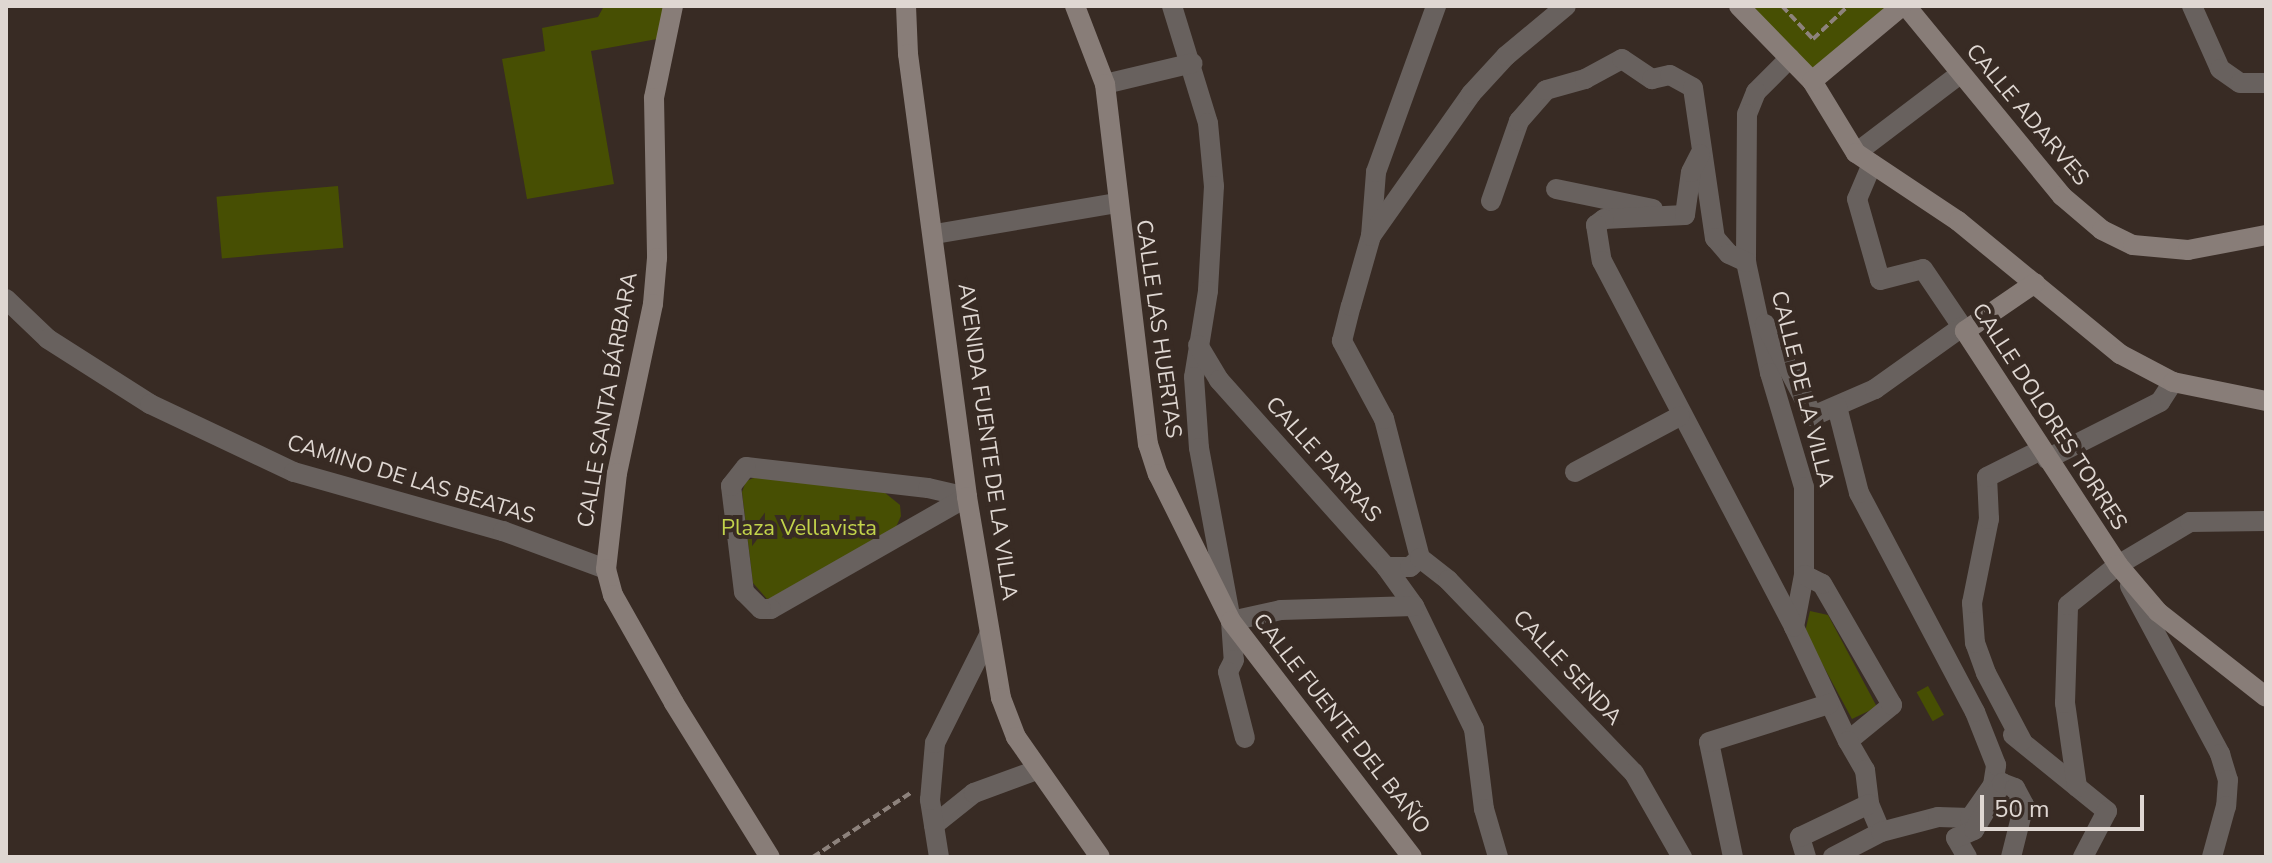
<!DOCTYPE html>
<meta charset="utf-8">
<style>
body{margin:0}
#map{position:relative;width:2272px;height:863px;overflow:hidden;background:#382b24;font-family:"Nunito Sans",sans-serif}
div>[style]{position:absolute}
.green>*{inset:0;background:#474f03;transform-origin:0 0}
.path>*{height:4px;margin-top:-2px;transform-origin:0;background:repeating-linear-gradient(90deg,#8d827c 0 8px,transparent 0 12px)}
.street>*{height:20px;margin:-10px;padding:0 10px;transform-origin:10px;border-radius:10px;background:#68615e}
.secondary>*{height:20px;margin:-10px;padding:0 10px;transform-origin:10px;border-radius:10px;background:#887d78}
span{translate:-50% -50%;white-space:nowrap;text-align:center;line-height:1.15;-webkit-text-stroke:8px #382b24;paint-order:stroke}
.street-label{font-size:22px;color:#dfd7d2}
.park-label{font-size:22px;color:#c2d34b}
.frame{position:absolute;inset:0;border:8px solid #dfd7d2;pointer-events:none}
.scale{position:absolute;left:1980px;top:795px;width:164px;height:36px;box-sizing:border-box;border:4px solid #dfd7d2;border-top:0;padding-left:10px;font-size:24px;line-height:28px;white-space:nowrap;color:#dfd7d2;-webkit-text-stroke:6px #382b24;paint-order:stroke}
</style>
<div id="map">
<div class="green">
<div style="clip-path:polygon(604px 6px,666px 6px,657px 39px,591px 51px,614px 184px,527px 199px,502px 59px,545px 51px,542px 28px,598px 17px)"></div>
<div style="clip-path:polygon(1739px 6px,1902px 6px,1812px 81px)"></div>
<div style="left:338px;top:186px;width:62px;height:122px;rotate:85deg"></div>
<div style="clip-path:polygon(756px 477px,884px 492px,900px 505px,901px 516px,896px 527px,782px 595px,767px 599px,753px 583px,742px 492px,746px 481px)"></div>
<div style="clip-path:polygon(1810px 611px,1828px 615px,1877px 707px,1852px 719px,1805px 632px)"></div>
<div style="left:1928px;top:686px;width:33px;height:13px;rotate:61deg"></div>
</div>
<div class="path">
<div style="left:1782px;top:6px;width:45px;rotate:46.8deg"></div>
<div style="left:1813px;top:39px;width:48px;rotate:-43.3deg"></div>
<div style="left:813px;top:857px;width:118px;rotate:-33.3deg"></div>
</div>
<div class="street">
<div style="left:1172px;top:6px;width:122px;rotate:72.9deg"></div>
<div style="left:1208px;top:123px;width:63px;rotate:84.6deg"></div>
<div style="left:1214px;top:186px;width:105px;rotate:93.3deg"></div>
<div style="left:1208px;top:291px;width:87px;rotate:99.2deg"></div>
<div style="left:1194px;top:377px;width:71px;rotate:86deg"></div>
<div style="left:1199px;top:448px;width:176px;rotate:79.5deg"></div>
<div style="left:1231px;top:621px;width:39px;rotate:86deg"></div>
<div style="left:1234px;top:660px;width:13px;rotate:117deg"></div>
<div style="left:1228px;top:672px;width:68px;rotate:75.6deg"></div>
<div style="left:2192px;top:6px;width:69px;rotate:66deg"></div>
<div style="left:2220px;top:69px;width:24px;rotate:35deg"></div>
<div style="left:2240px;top:83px;width:26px"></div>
<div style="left:1790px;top:58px;width:48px;rotate:135deg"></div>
<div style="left:1756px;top:92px;width:24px;rotate:112deg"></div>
<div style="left:1747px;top:114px;width:148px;rotate:90.4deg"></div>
<div style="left:1746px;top:262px;width:114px;rotate:77.8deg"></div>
<div style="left:1770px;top:373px;width:119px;rotate:73.4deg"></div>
<div style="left:1804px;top:487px;width:88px;rotate:90deg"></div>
<div style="left:1804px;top:575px;width:53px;rotate:100.9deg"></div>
<div style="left:1794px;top:627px;width:126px;rotate:64.7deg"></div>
<div style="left:1848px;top:741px;width:57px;rotate:-39.3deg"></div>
<div style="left:1892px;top:705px;width:140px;rotate:-120deg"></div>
<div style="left:1822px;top:584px;width:20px;rotate:-153deg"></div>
<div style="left:1105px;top:84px;width:90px;rotate:-13.4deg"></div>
<div style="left:1856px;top:153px;width:131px;rotate:-37.2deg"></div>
<div style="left:1872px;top:164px;width:38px;rotate:113deg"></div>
<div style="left:1857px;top:199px;width:84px;rotate:74.1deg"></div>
<div style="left:1880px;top:280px;width:44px;rotate:-14.3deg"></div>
<div style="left:1923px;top:269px;width:75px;rotate:55.9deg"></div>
<div style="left:1556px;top:189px;width:99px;rotate:11.7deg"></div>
<div style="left:1491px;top:201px;width:85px;rotate:-70.7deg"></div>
<div style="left:1519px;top:121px;width:41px;rotate:-48.9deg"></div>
<div style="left:1546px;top:90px;width:41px;rotate:-15.8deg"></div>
<div style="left:1585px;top:79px;width:42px;rotate:-28.4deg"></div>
<div style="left:1622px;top:59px;width:36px;rotate:34deg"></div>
<div style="left:1652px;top:79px;width:18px;rotate:-13deg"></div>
<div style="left:1670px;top:75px;width:26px;rotate:29deg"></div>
<div style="left:1693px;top:88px;width:152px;rotate:81.7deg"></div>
<div style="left:1715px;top:238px;width:21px;rotate:49deg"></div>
<div style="left:1729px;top:254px;width:19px;rotate:25deg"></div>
<div style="left:1685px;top:215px;width:81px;rotate:177.2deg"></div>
<div style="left:1604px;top:219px;width:10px;rotate:143deg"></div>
<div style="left:1596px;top:225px;width:36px;rotate:81deg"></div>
<div style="left:1602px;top:261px;width:413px;rotate:62.3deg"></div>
<div style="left:1685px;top:215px;width:43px;rotate:-82.1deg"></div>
<div style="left:1691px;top:172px;width:20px;rotate:-63deg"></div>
<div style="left:935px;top:234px;width:185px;rotate:-9.7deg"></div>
<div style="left:1371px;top:236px;width:64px;rotate:-85.5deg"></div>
<div style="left:1376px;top:172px;width:177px;rotate:-70.1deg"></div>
<div style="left:6px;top:299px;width:58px;rotate:43.6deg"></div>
<div style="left:48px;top:339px;width:121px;rotate:32.5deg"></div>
<div style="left:150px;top:404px;width:159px;rotate:25.3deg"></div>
<div style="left:294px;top:472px;width:217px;rotate:15.8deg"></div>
<div style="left:503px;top:531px;width:110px;rotate:20.3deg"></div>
<div style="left:1765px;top:324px;width:104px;rotate:62.4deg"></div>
<div style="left:1813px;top:416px;width:68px;rotate:-23.5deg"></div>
<div style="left:1875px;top:389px;width:107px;rotate:-35.5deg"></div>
<div style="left:1198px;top:345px;width:41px;rotate:59deg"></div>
<div style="left:1219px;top:380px;width:251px;rotate:48.2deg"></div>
<div style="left:1386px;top:567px;width:48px;rotate:54.3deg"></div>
<div style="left:1414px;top:606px;width:137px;rotate:64deg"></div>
<div style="left:1474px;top:729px;width:81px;rotate:82.9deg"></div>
<div style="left:1484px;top:809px;width:50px;rotate:73.7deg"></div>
<div style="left:2047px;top:459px;width:127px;rotate:-26.8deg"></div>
<div style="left:2160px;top:402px;width:24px;rotate:-57deg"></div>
<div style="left:746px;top:467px;width:183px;rotate:6.6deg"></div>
<div style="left:928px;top:488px;width:40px;rotate:13deg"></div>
<div style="left:967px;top:497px;width:226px;rotate:150.3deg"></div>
<div style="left:771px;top:609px;width:10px;rotate:180deg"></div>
<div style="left:761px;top:609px;width:24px;rotate:-135deg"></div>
<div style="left:744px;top:592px;width:107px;rotate:-97deg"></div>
<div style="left:731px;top:486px;width:24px;rotate:-52deg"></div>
<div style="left:1575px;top:472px;width:119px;rotate:-28.1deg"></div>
<div style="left:1420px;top:558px;width:144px;rotate:-104.5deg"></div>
<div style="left:1384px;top:419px;width:89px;rotate:-118.3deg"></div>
<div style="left:1342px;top:341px;width:36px;rotate:-76deg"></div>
<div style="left:1351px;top:306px;width:73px;rotate:-74.1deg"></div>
<div style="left:1371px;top:236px;width:174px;rotate:-54.8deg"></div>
<div style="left:1471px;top:94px;width:52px;rotate:-47.4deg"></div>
<div style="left:1506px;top:56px;width:78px;rotate:-39.8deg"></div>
<div style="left:1386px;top:567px;width:24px"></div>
<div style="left:1410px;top:567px;width:13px;rotate:-42deg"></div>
<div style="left:1420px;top:558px;width:36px;rotate:38deg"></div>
<div style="left:1448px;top:580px;width:268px;rotate:46.1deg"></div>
<div style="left:1634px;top:773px;width:97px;rotate:60.3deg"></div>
<div style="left:2130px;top:586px;width:191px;rotate:61.8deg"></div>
<div style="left:2220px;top:754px;width:27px;rotate:73deg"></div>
<div style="left:2228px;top:780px;width:26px;rotate:94deg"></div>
<div style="left:2226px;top:806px;width:53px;rotate:105.4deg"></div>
<div style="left:1231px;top:621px;width:51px;rotate:-12.4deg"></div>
<div style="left:1281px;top:610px;width:133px;rotate:-1.7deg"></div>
<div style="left:2013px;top:735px;width:121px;rotate:39deg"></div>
<div style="left:2107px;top:811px;width:52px;rotate:117.6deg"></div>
<div style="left:1848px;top:741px;width:34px;rotate:60deg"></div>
<div style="left:1865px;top:770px;width:34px;rotate:83deg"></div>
<div style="left:1869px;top:804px;width:30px;rotate:67deg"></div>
<div style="left:2022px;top:741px;width:77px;rotate:-117.9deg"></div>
<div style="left:1986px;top:673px;width:32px;rotate:-110deg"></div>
<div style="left:1975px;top:643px;width:40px;rotate:-94.3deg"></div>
<div style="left:1972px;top:603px;width:86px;rotate:-78.6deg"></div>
<div style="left:1989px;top:519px;width:42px;rotate:-92.7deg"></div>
<div style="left:1987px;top:477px;width:60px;rotate:-26.6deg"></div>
<div style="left:2077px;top:787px;width:85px;rotate:-98.1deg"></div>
<div style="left:2065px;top:703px;width:98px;rotate:-88.2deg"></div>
<div style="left:2068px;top:605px;width:64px;rotate:-38.7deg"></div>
<div style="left:2118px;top:565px;width:84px;rotate:-30.8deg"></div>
<div style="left:2190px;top:522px;width:76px;rotate:-0.8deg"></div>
<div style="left:934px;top:825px;width:51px;rotate:-38.7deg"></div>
<div style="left:974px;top:793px;width:67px;rotate:-20.1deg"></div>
<div style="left:939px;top:857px;width:58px;rotate:-99deg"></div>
<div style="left:930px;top:800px;width:57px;rotate:-85deg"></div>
<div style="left:935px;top:743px;width:121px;rotate:-63.4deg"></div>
<div style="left:1733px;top:857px;width:117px;rotate:-101.8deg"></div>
<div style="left:1709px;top:742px;width:126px;rotate:-17.6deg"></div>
<div style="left:1806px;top:857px;width:21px;rotate:-107deg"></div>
<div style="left:1800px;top:837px;width:76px;rotate:-25.6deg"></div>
<div style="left:1833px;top:857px;width:54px;rotate:-27.5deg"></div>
<div style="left:1881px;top:832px;width:59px;rotate:-14.7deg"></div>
<div style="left:1938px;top:817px;width:32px;rotate:2deg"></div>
<div style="left:1970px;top:818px;width:40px;rotate:-55.1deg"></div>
<div style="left:1993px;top:785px;width:20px;rotate:-81deg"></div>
<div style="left:1996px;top:765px;width:57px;rotate:-111.6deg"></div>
<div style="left:1975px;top:712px;width:248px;rotate:-117.9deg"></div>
<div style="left:1859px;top:493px;width:89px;rotate:-104.3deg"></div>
<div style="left:1967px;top:857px;width:22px;rotate:-120deg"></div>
<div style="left:1956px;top:838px;width:20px;rotate:-24deg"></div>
<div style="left:1974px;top:830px;width:55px;rotate:-59.2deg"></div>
<div style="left:2002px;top:783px;width:14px;rotate:21deg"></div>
<div style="left:2015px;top:788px;width:19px;rotate:62deg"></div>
<div style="left:2024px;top:805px;width:54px;rotate:104deg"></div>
</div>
<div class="secondary">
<div style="left:673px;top:6px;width:94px;rotate:101.7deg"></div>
<div style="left:654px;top:98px;width:160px;rotate:88.9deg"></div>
<div style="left:657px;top:258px;width:46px;rotate:95deg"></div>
<div style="left:653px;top:304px;width:173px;rotate:102deg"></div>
<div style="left:617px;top:473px;width:97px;rotate:96.5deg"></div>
<div style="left:606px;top:569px;width:27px;rotate:75deg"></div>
<div style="left:613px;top:595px;width:124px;rotate:60.5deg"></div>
<div style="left:674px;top:703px;width:181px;rotate:58.1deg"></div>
<div style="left:906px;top:6px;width:48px;rotate:87.6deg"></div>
<div style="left:908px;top:54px;width:447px;rotate:82.4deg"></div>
<div style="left:967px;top:497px;width:204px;rotate:80.4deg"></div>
<div style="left:1001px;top:698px;width:42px;rotate:69deg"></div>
<div style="left:1016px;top:737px;width:146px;rotate:55deg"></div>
<div style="left:1075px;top:6px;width:84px;rotate:69deg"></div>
<div style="left:1105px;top:84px;width:363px;rotate:83.2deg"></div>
<div style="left:1148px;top:444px;width:32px;rotate:72deg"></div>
<div style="left:1158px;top:474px;width:164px;rotate:63.6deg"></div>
<div style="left:1231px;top:621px;width:297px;rotate:52.5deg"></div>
<div style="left:1739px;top:6px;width:105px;rotate:45.8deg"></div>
<div style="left:1812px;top:81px;width:84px;rotate:58.6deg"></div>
<div style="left:1856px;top:153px;width:123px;rotate:33.7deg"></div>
<div style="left:1958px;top:221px;width:210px;rotate:39.4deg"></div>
<div style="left:2120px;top:354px;width:60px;rotate:27.8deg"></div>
<div style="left:2173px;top:382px;width:95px;rotate:11.5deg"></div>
<div style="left:1906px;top:6px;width:246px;rotate:50.6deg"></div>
<div style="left:2062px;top:196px;width:52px;rotate:40.4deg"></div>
<div style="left:2102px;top:230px;width:34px;rotate:26deg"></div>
<div style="left:2133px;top:245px;width:55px;rotate:5.2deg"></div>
<div style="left:2188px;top:250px;width:79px;rotate:-10.9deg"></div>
<div style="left:1812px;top:81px;width:117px;rotate:-39.8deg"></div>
<div style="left:2035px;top:283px;width:85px;rotate:145.6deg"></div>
<div style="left:1965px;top:331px;width:280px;rotate:56.8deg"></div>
<div style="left:2118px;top:565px;width:62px;rotate:49.6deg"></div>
<div style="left:2158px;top:612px;width:137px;rotate:38.2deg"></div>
</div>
<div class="street-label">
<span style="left:2027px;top:115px;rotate:50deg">CALLE ADARVES</span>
<span style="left:1158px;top:329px;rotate:82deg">CALLE LAS HUERTAS</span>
<span style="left:1802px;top:389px;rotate:76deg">CALLE DE LA VILLA</span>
<span style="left:608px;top:400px;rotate:-80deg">CALLE SANTA BÁRBARA</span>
<span style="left:2049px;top:417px;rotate:57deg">CALLE DOLORES TORRES</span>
<span style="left:987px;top:442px;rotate:82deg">AVENIDA FUENTE DE LA VILLA</span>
<span style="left:1323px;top:460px;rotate:48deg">CALLE PARRAS</span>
<span style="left:411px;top:480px;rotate:17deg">CAMINO DE LAS BEATAS</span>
<span style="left:1567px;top:668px;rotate:47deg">CALLE SENDA</span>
<span style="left:1341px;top:724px;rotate:52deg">CALLE FUENTE DEL BAÑO</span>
</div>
<div class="park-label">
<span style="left:799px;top:529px">Plaza Vellavista</span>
</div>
<div class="frame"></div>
<div class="scale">50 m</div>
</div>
